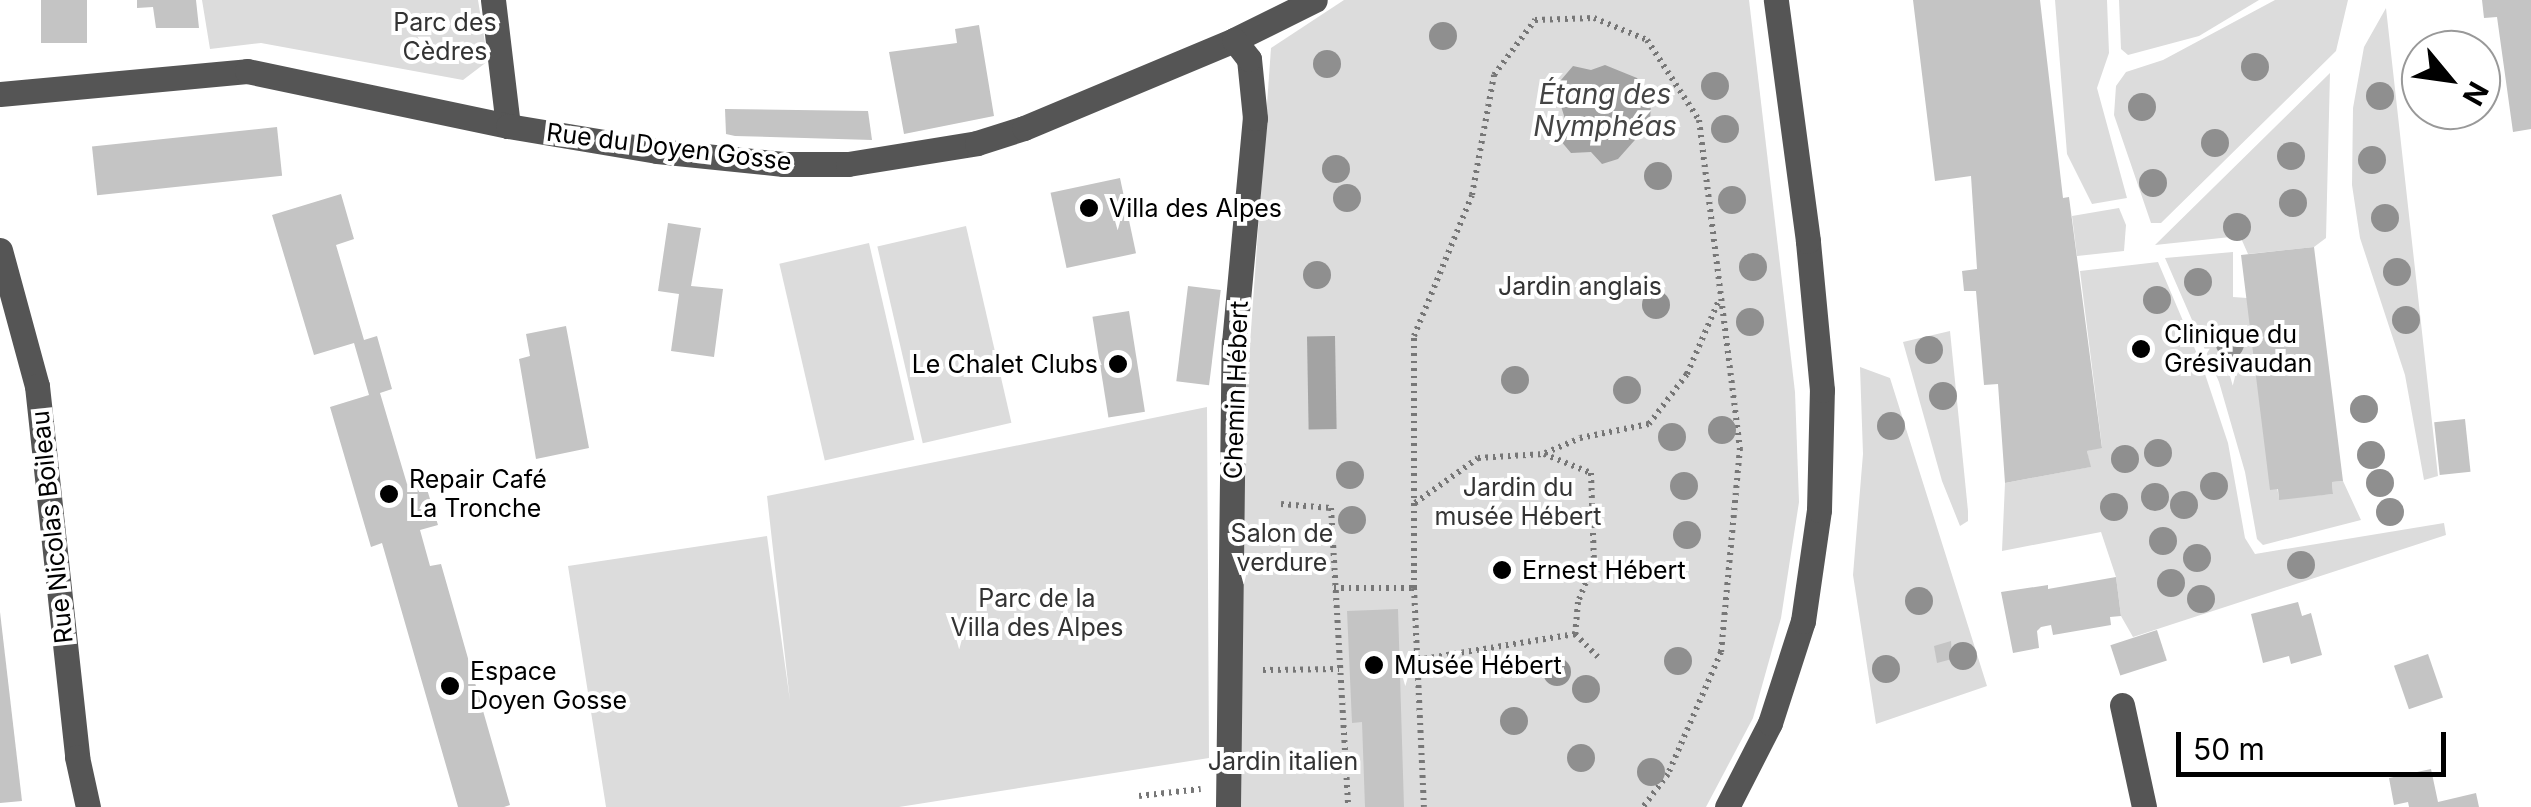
<!DOCTYPE html>
<meta charset="utf-8">
<style>
body{margin:0}
#map{position:relative;width:2531px;height:807px;overflow:hidden;background:#fff;font-family:Inter,sans-serif}
div>[style]{position:absolute}
.green>*{inset:0;background:#dcdcdc;transform-origin:0 0}
.water>*{inset:0;background:#a3a3a3;transform-origin:0 0}
.building>*{inset:0;background:#c4c4c4;transform-origin:0 0}
.path>*{height:6px;margin-top:-3px;transform-origin:0;background:repeating-linear-gradient(90deg,#777 0 2.5px,transparent 0 7.5px)}
.minor>*{height:25px;margin:-12.5px;padding:0 12.5px;transform-origin:12.5px;border-radius:12.5px;background:#555}
.trees>*{width:28px;height:28px;margin:-14px;border-radius:50%;background:#8f8f8f}
.dots>*{width:28px;height:28px;translate:-50% -50%;box-sizing:border-box;border:5px solid #fff;border-radius:50%}
span{translate:-50% -50%;white-space:nowrap;text-align:center;line-height:1.15;-webkit-text-stroke:8px #fff;paint-order:stroke}
.park-label{font-size:25px;color:#333}
.street-label{font-size:25px;color:#000}
.poi-label{font-size:25px;color:#000}
.left{translate:0 -50%;text-align:left}
.right{translate:-100% -50%;text-align:right}
.water-label{font-size:28px;color:#444;font-style:italic}
.north{position:absolute;left:2401px;top:30px;width:100px;height:100px;box-sizing:border-box;background:#fff;border:2px solid #999;border-radius:50%;rotate:119deg;font-size:28px;font-weight:700;line-height:40px;text-align:center;color:#000}
.north::after{content:'';display:block;margin:auto;width:35px;height:45px;background:#000;clip-path:polygon(50% 0,100% 100%,50% 72%,0 100%)}
.scale{position:absolute;left:2176px;top:732px;width:270px;height:45px;box-sizing:border-box;border:5px solid #000;border-top:0;padding-left:12px;font-size:30px;line-height:35px;white-space:nowrap;color:#000;-webkit-text-stroke:8px #fff;paint-order:stroke}
</style>
<div id="map">
<div class="green">
<div style="clip-path:polygon(202px 0,478px 0,488px 61px,463px 80px,261px 43px,210px 49px)"></div>
<div style="clip-path:polygon(1344px 0,1749px 0,1795px 392px,1799px 502px,1781px 618px,1753px 718px,1706px 807px,1240px 807px,1241px 471px,1271px 48px)"></div>
<div style="clip-path:polygon(2055px 0,2107px 0,2109px 53px,2097px 88px,2127px 198px,2092px 204px,2067px 154px)"></div>
<div style="clip-path:polygon(2119px 0,2259px 0,2199px 36px,2128px 55px,2121px 49px)"></div>
<div style="clip-path:polygon(2275px 0,2348px 0,2336px 51px,2161px 223px,2151px 223px,2114px 115px,2116px 86px,2126px 72px,2163px 60px)"></div>
<div style="clip-path:polygon(2386px 8px,2438px 476px,2424px 480px,2405px 375px,2360px 238px,2352px 185px,2353px 108px,2364px 47px)"></div>
<div style="clip-path:polygon(2330px 73px,2326px 238px,2314px 247px,2248px 254px,2240px 236px,2155px 245px)"></div>
<div style="clip-path:polygon(2119px 208px,2126px 225px,2124px 251px,2077px 256px,2072px 216px)"></div>
<div style="left:966px;top:226px;width:202px;height:91px;rotate:77deg"></div>
<div style="left:869px;top:243px;width:202px;height:92px;rotate:77deg"></div>
<div style="clip-path:polygon(2233px 252px,2233px 297px,2247px 298px,2279px 499px,2333px 494px,2332px 482px,2343px 481px,2361px 520px,2263px 545px,2257px 539px,2245px 472px,2219px 382px,2165px 258px)"></div>
<div style="clip-path:polygon(2158px 262px,2203px 368px,2228px 443px,2245px 538px,2255px 554px,2444px 523px,2446px 535px,2133px 637px,2121px 616px,2116px 577px,2101px 532px,2002px 551px,2005px 483px,2090px 467px,2087px 451px,2102px 447px,2080px 271px)"></div>
<div style="clip-path:polygon(1950px 331px,1968px 511px,1968px 521px,1960px 526px,1942px 481px,1903px 342px)"></div>
<div style="clip-path:polygon(1860px 367px,1890px 378px,1987px 686px,1876px 724px,1853px 575px,1863px 454px)"></div>
<div style="clip-path:polygon(1207px 407px,1209px 758px,899px 807px,606px 807px,568px 566px,767px 536px,790px 701px,767px 496px)"></div>
</div>
<div class="water">
<div style="clip-path:polygon(1605px 65px,1637px 78px,1651px 100px,1650px 123px,1618px 159px,1602px 164px,1591px 152px,1571px 153px,1560px 140px,1566px 122px,1555px 87px,1573px 66px,1591px 70px)"></div>
<div style="left:1335px;top:336px;width:93px;height:28px;rotate:89deg"></div>
</div>
<div class="building">
<div style="left:41px;top:0;width:46px;height:43px"></div>
<div style="clip-path:polygon(137px 0,196px 0,199px 28px,156px 28px,153px 7px,137px 8px)"></div>
<div style="clip-path:polygon(1913px 0,2040px 0,2063px 198px,2069px 197px,2102px 448px,2087px 451px,2091px 467px,2005px 483px,1998px 384px,1984px 385px,1976px 291px,1964px 291px,1962px 271px,1977px 269px,1971px 176px,1935px 181px)"></div>
<div style="clip-path:polygon(2482px 0,2531px 0,2531px 129px,2513px 132px,2497px 17px,2484px 18px)"></div>
<div style="clip-path:polygon(979px 25px,994px 116px,904px 134px,889px 52px,957px 43px,955px 29px)"></div>
<div style="clip-path:polygon(725px 109px,868px 111px,872px 140px,735px 136px,726px 134px)"></div>
<div style="left:277px;top:127px;width:49px;height:186px;rotate:84deg"></div>
<div style="left:1120px;top:178px;width:77px;height:71px;rotate:78deg"></div>
<div style="clip-path:polygon(341px 194px,354px 239px,336px 245px,364px 340px,377px 336px,392px 389px,380px 393px,407px 484px,428px 478px,426px 486px,438px 525px,420px 530px,430px 566px,441px 564px,510px 805px,504px 807px,458px 807px,382px 543px,371px 547px,330px 407px,369px 395px,354px 343px,314px 355px,272px 215px)"></div>
<div style="clip-path:polygon(668px 223px,701px 228px,691px 286px,723px 289px,714px 357px,671px 351px,679px 294px,658px 291px)"></div>
<div style="clip-path:polygon(2314px 247px,2343px 481px,2332px 482px,2333px 494px,2279px 500px,2278px 489px,2270px 490px,2241px 255px)"></div>
<div style="left:1188px;top:286px;width:33px;height:96px;rotate:7deg"></div>
<div style="left:1129px;top:311px;width:102px;height:37px;rotate:81deg"></div>
<div style="clip-path:polygon(566px 326px,589px 448px,536px 459px,519px 359px,530px 356px,526px 334px)"></div>
<div style="left:2465px;top:419px;width:53px;height:31px;rotate:84deg"></div>
<div style="clip-path:polygon(2116px 577px,2121px 616px,2110px 617px,2111px 625px,2053px 635px,2051px 625px,2041px 627px,2037px 631px,2039px 648px,2013px 653px,2001px 592px,2048px 585px,2048px 589px)"></div>
<div style="clip-path:polygon(2298px 602px,2302px 616px,2311px 613px,2322px 655px,2291px 664px,2289px 656px,2263px 663px,2251px 614px)"></div>
<div style="clip-path:polygon(1398px 609px,1404px 807px,1365px 807px,1362px 722px,1352px 723px,1347px 611px)"></div>
<div style="clip-path:polygon(0 612px,22px 801px,0 803px)"></div>
<div style="left:2157px;top:630px;width:32px;height:49px;rotate:72deg"></div>
<div style="clip-path:polygon(1951px 641px,1952px 659px,1937px 663px,1934px 646px)"></div>
<div style="left:2428px;top:654px;width:46px;height:36px;rotate:71deg"></div>
<div style="clip-path:polygon(2431px 769px,2438px 802px,2476px 793px,2479px 807px,2409px 807px,2408px 802px,2394px 805px,2389px 778px)"></div>
</div>
<div class="path">
<div style="left:1545px;top:453px;width:38px;rotate:-23deg"></div>
<div style="left:1580px;top:438px;width:70px;rotate:-11.5deg"></div>
<div style="left:1649px;top:424px;width:63px;rotate:-52.8deg"></div>
<div style="left:1687px;top:374px;width:81px;rotate:-66.6deg"></div>
<div style="left:1415px;top:503px;width:77px;rotate:-35.5deg"></div>
<div style="left:1478px;top:458px;width:66px;rotate:-3.5deg"></div>
<div style="left:1544px;top:454px;width:51px;rotate:22deg"></div>
<div style="left:1591px;top:473px;width:89px;rotate:88.1deg"></div>
<div style="left:1594px;top:562px;width:43px;rotate:111.8deg"></div>
<div style="left:1578px;top:602px;width:32px;rotate:95deg"></div>
<div style="left:1575px;top:634px;width:160px;rotate:170.7deg"></div>
<div style="left:1281px;top:504px;width:50px;rotate:4.6deg"></div>
<div style="left:1331px;top:508px;width:299px;rotate:86.7deg"></div>
<div style="left:1334px;top:588px;width:80px"></div>
<div style="left:1414px;top:588px;width:219px;rotate:87.4deg"></div>
<div style="left:1414px;top:588px;width:252px;rotate:-90deg"></div>
<div style="left:1414px;top:336px;width:152px;rotate:-67.6deg"></div>
<div style="left:1472px;top:195px;width:122px;rotate:-79.6deg"></div>
<div style="left:1494px;top:75px;width:69px;rotate:-53.3deg"></div>
<div style="left:1535px;top:20px;width:59px;rotate:-1.9deg"></div>
<div style="left:1594px;top:18px;width:57px;rotate:22.5deg"></div>
<div style="left:1647px;top:40px;width:95px;rotate:57deg"></div>
<div style="left:1699px;top:120px;width:331px;rotate:82.9deg"></div>
<div style="left:1740px;top:448px;width:205px;rotate:95.3deg"></div>
<div style="left:1721px;top:652px;width:133px;rotate:113.5deg"></div>
<div style="left:1668px;top:774px;width:41px;rotate:127.1deg"></div>
<div style="left:1575px;top:634px;width:35px;rotate:45deg"></div>
<div style="left:1263px;top:670px;width:76px;rotate:-0.8deg"></div>
<div style="left:1139px;top:796px;width:62px;rotate:-6.4deg"></div>
</div>
<div class="minor">
<div style="left:493px;top:0;width:127px;rotate:83.2deg"></div>
<div style="left:0;top:94px;width:248px;rotate:-5.3deg"></div>
<div style="left:247px;top:71px;width:267px;rotate:11.9deg"></div>
<div style="left:508px;top:126px;width:151px;rotate:9.5deg"></div>
<div style="left:657px;top:151px;width:127px;rotate:5.9deg"></div>
<div style="left:783px;top:164px;width:65px"></div>
<div style="left:848px;top:164px;width:131px;rotate:-9.2deg"></div>
<div style="left:977px;top:143px;width:49px;rotate:-17.7deg"></div>
<div style="left:1024px;top:128px;width:228px;rotate:-22.7deg"></div>
<div style="left:1234px;top:40px;width:90px;rotate:-26.3deg"></div>
<div style="left:0;top:250px;width:141px;rotate:74.8deg"></div>
<div style="left:37px;top:386px;width:373px;rotate:83.8deg"></div>
<div style="left:77px;top:757px;width:51px;rotate:77.6deg"></div>
<div style="left:2122px;top:705px;width:104px;rotate:77.8deg"></div>
<div style="left:1228px;top:807px;width:464px;rotate:-89.3deg"></div>
<div style="left:1234px;top:343px;width:226px;rotate:-84.7deg"></div>
<div style="left:1255px;top:118px;width:59px;rotate:-95.8deg"></div>
<div style="left:1249px;top:59px;width:24px;rotate:-128deg"></div>
<div style="left:1727px;top:807px;width:94px;rotate:-62.9deg"></div>
<div style="left:1770px;top:723px;width:107px;rotate:-72.1deg"></div>
<div style="left:1803px;top:621px;width:112px;rotate:-81.8deg"></div>
<div style="left:1819px;top:510px;width:120px;rotate:-88.6deg"></div>
<div style="left:1822px;top:390px;width:150px;rotate:-95.4deg"></div>
<div style="left:1808px;top:241px;width:243px;rotate:-97.6deg"></div>
</div>
<div class="trees">
<div style="left:1443px;top:36px"></div>
<div style="left:1327px;top:64px"></div>
<div style="left:2255px;top:67px"></div>
<div style="left:1715px;top:86px"></div>
<div style="left:2380px;top:96px"></div>
<div style="left:2142px;top:107px"></div>
<div style="left:1725px;top:129px"></div>
<div style="left:2215px;top:143px"></div>
<div style="left:2291px;top:156px"></div>
<div style="left:2372px;top:160px"></div>
<div style="left:1336px;top:169px"></div>
<div style="left:1658px;top:176px"></div>
<div style="left:2153px;top:183px"></div>
<div style="left:1347px;top:198px"></div>
<div style="left:1732px;top:200px"></div>
<div style="left:2293px;top:203px"></div>
<div style="left:2385px;top:218px"></div>
<div style="left:2237px;top:227px"></div>
<div style="left:1753px;top:267px"></div>
<div style="left:2397px;top:272px"></div>
<div style="left:1317px;top:275px"></div>
<div style="left:2198px;top:282px"></div>
<div style="left:2157px;top:300px"></div>
<div style="left:1656px;top:305px"></div>
<div style="left:2406px;top:320px"></div>
<div style="left:1750px;top:322px"></div>
<div style="left:2230px;top:344px"></div>
<div style="left:1929px;top:350px"></div>
<div style="left:1515px;top:380px"></div>
<div style="left:1627px;top:390px"></div>
<div style="left:1943px;top:396px"></div>
<div style="left:2364px;top:409px"></div>
<div style="left:1891px;top:426px"></div>
<div style="left:1722px;top:430px"></div>
<div style="left:1672px;top:437px"></div>
<div style="left:2158px;top:453px"></div>
<div style="left:2371px;top:455px"></div>
<div style="left:2125px;top:459px"></div>
<div style="left:1350px;top:475px"></div>
<div style="left:2380px;top:483px"></div>
<div style="left:1684px;top:486px"></div>
<div style="left:2214px;top:486px"></div>
<div style="left:2155px;top:497px"></div>
<div style="left:2184px;top:505px"></div>
<div style="left:2114px;top:507px"></div>
<div style="left:2390px;top:512px"></div>
<div style="left:1352px;top:520px"></div>
<div style="left:1687px;top:535px"></div>
<div style="left:2163px;top:541px"></div>
<div style="left:2197px;top:558px"></div>
<div style="left:2301px;top:565px"></div>
<div style="left:2171px;top:583px"></div>
<div style="left:2201px;top:599px"></div>
<div style="left:1919px;top:601px"></div>
<div style="left:1963px;top:656px"></div>
<div style="left:1678px;top:661px"></div>
<div style="left:1886px;top:669px"></div>
<div style="left:1557px;top:672px"></div>
<div style="left:1586px;top:689px"></div>
<div style="left:1514px;top:721px"></div>
<div style="left:1581px;top:758px"></div>
<div style="left:1651px;top:772px"></div>
</div>
<div class="dots">
<div style="left:1089px;top:208px;background:#000"></div>
<div style="left:2141px;top:349px;background:#000"></div>
<div style="left:1118px;top:364px;background:#000"></div>
<div style="left:389px;top:494px;background:#000"></div>
<div style="left:1502px;top:570px;background:#000"></div>
<div style="left:1374px;top:665px;background:#000"></div>
<div style="left:450px;top:686px;background:#000"></div>
</div>
<div class="park-label">
<span style="left:445px;top:37px">Parc des<br>Cèdres</span>
<span style="left:1580px;top:286px">Jardin anglais</span>
<span style="left:1518px;top:502px">Jardin du<br>musée Hébert</span>
<span style="left:1282px;top:548px">Salon de<br>verdure</span>
<span style="left:1037px;top:613px">Parc de la<br>Villa des Alpes</span>
<span style="left:1283px;top:761px">Jardin italien</span>
</div>
<div class="street-label">
<span style="left:669px;top:147px;rotate:7deg">Rue du Doyen Gosse</span>
<span style="left:1236px;top:390px;rotate:-88deg">Chemin Hébert</span>
<span style="left:52px;top:527px;rotate:-96deg">Rue Nicolas Boileau</span>
</div>
<div class="poi-label">
<span class="left" style="left:1109px;top:208px">Villa des Alpes</span>
<span class="left" style="left:2164px;top:349px">Clinique du<br>Grésivaudan</span>
<span class="right" style="left:1098px;top:364px">Le Chalet Clubs</span>
<span class="left" style="left:409px;top:494px">Repair Café<br>La Tronche</span>
<span class="left" style="left:1522px;top:570px">Ernest Hébert</span>
<span class="left" style="left:1394px;top:665px">Musée Hébert</span>
<span class="left" style="left:470px;top:686px">Espace<br>Doyen Gosse</span>
</div>
<div class="water-label">
<span style="left:1605px;top:110px">Étang des<br>Nymphéas</span>
</div>
<div class="north">N</div>
<div class="scale">50 m</div>
</div>
